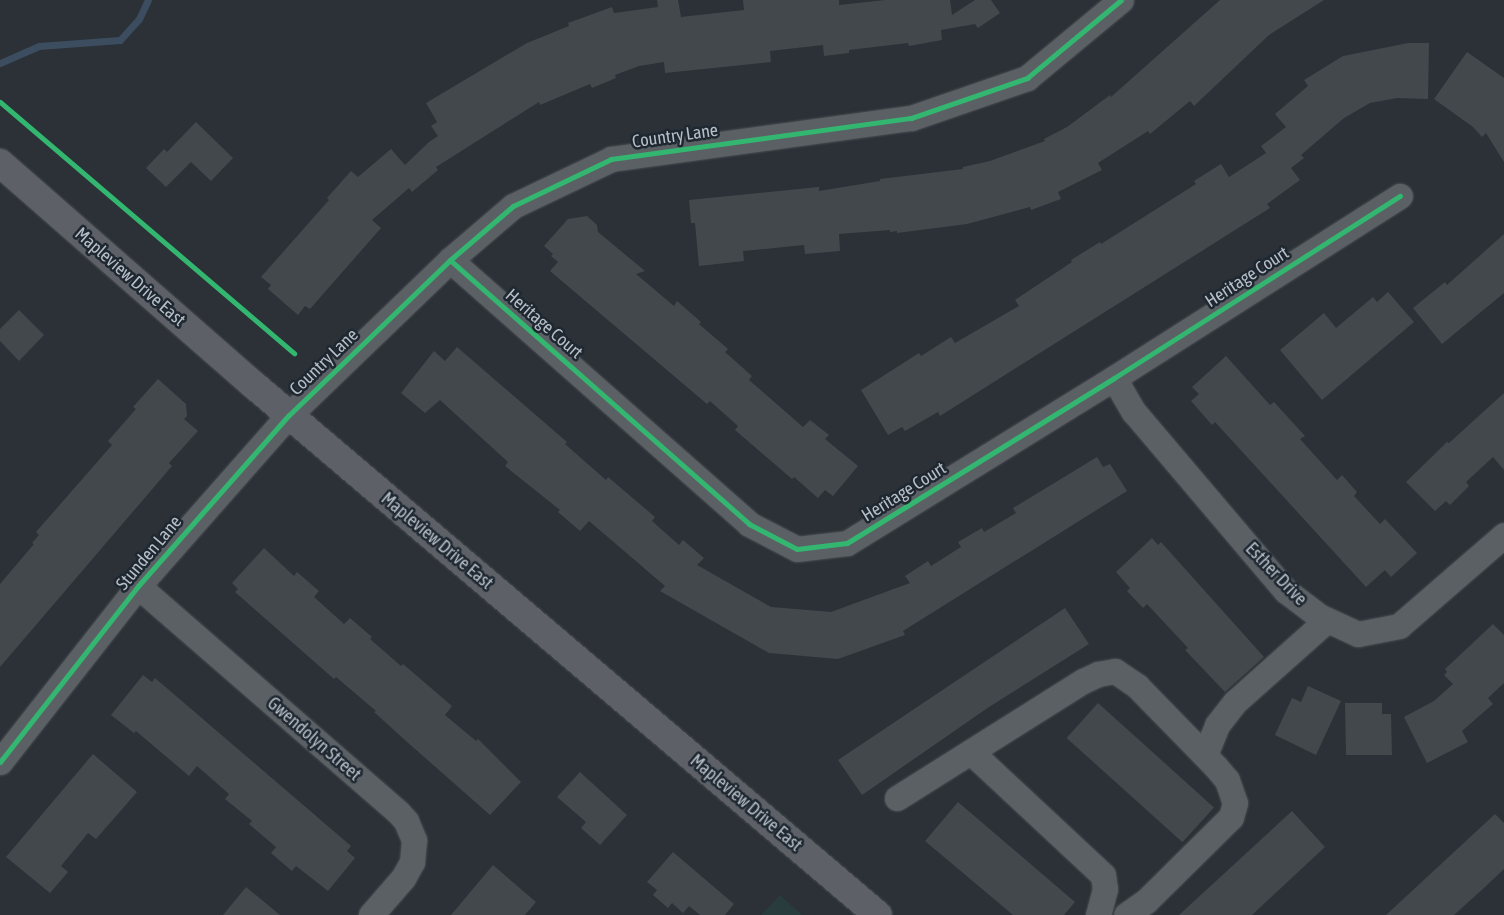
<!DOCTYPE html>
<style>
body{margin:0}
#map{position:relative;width:1504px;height:915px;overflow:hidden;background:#2b3137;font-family:"Asap Condensed",sans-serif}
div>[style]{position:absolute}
.green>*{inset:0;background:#293c3d}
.stream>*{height:7px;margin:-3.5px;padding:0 3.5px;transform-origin:3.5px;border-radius:3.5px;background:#3b4d5f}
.building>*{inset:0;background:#43484d;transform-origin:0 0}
.roads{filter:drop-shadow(0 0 1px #494d52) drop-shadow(0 0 1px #494d52)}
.minor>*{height:25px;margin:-12.5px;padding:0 12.5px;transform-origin:12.5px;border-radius:12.5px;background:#5b6065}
.major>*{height:28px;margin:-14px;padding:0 14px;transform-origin:14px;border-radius:14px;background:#5d6167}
.cycleway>*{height:5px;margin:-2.5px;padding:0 2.5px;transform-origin:2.5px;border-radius:2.5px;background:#33b770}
span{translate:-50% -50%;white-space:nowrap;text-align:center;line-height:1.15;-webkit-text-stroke:5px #1f2831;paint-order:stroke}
.street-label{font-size:18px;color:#b6bec7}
</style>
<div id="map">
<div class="green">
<div style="clip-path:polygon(780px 895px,802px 915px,761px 915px)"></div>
</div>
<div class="stream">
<div style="left:0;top:63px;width:43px;rotate:-23.6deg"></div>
<div style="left:39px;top:46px;width:81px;rotate:-4.2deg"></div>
<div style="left:120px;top:40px;width:28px;rotate:-48deg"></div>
<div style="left:139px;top:19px;width:21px;rotate:-65deg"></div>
</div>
<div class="building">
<div style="clip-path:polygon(657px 0,678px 0,681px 17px,744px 10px,743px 0,839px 0,839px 5px,885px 0,950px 0,952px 15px,975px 0,991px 0,1000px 13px,978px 28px,975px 24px,941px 30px,942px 40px,909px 46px,908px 43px,849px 50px,849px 53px,824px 56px,823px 45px,770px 51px,771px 62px,665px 73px,664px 62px,639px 66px,615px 75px,616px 78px,592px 88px,590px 84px,540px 105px,539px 102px,436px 167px,438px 170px,412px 192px,409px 188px,372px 220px,381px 228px,310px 309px,305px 306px,298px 315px,268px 289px,271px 285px,261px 277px,329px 200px,327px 198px,351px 171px,358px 177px,391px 149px,405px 165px,429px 142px,438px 136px,431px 126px,437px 122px,426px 103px,527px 43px,569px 26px,568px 23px,612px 7px,614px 13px,658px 7px)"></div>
<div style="clip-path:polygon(1220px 0,1324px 0,1269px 35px,1194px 106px,1190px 101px,1150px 134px,1148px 131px,1098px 163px,1102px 170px,1058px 192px,1061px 199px,1031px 210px,1030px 207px,967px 224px,897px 233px,897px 231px,890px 232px,890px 230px,839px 234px,840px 251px,805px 254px,804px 245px,743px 251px,744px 261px,699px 266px,695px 223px,691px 223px,689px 200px,819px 187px,819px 191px,880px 181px,880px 179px,963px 169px,963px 167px,990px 161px,1045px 141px,1044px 139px,1067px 127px,1110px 95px,1111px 97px)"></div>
<div style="clip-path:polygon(1408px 43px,1429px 43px,1428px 99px,1397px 98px,1370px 103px,1344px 118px,1301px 155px,1304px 158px,1291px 168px,1300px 180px,1267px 204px,1270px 208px,940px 416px,938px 412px,905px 431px,902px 427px,888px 435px,861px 390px,919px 353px,921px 356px,951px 337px,955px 343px,1019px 306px,1015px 300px,1072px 262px,1071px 260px,1100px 242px,1101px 244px,1196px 184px,1194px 181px,1221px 164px,1229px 177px,1266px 153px,1261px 146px,1286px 127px,1275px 114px,1308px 86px,1304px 80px,1343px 56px)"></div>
<div style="clip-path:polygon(1467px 52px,1504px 78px,1504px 162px,1486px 133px,1482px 137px,1473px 127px,1434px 99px)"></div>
<div style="clip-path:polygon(196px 122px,233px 158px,211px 181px,191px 162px,166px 187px,146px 168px,164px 149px,167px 152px)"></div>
<div style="clip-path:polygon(587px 216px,597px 225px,598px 232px,645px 271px,636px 274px,674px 306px,677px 301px,701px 322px,699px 324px,728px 349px,725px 352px,752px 376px,749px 380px,803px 427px,810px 420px,829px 435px,825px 439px,858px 466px,833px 496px,825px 490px,818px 498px,794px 477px,792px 479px,735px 430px,738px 426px,710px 401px,707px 404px,550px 271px,558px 262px,551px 256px,553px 254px,544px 246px,568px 219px)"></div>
<div style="clip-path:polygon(1504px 234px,1504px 293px,1442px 344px,1413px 308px,1445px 282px,1447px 285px)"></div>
<div style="clip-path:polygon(1388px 292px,1414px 322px,1322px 400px,1280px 350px,1324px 313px,1336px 328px,1373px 297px,1377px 302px)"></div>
<div style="clip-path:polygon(19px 310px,44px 335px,19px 361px,0 341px,0 329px)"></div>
<div style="clip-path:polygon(457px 347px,567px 442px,565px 444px,606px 480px,608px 477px,655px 517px,652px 521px,679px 545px,683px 540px,704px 558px,697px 565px,771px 607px,831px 612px,910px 583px,905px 576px,928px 561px,931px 566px,961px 547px,958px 542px,982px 528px,984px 532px,1016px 513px,1013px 508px,1097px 457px,1103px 467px,1110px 464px,1127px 491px,903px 631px,905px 635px,838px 659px,769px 653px,660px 591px,665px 586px,589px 521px,580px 531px,558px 512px,560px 510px,505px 466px,508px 462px,440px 400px,425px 413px,401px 393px,434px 351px,445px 361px)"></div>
<div style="clip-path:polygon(1226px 356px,1270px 405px,1274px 402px,1305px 436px,1300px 439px,1337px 480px,1342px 475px,1357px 492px,1354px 496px,1380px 524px,1385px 519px,1417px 553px,1391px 577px,1385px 570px,1366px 587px,1215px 422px,1212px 425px,1191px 401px,1199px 394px,1192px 387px)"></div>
<div style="clip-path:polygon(158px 379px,186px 404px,187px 416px,184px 419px,198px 431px,169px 463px,172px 466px,0 667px,0 584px,34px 544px,32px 543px,39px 535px,36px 532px,112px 445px,108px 441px,136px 409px,133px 407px)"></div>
<div style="clip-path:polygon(1504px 393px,1504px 470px,1493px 457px,1466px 482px,1469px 486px,1450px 505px,1446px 501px,1435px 511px,1406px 482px,1447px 442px,1449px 443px)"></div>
<div style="clip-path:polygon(1152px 538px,1158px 545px,1161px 542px,1264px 657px,1225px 692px,1185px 650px,1188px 648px,1147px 604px,1143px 608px,1127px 591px,1130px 588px,1116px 572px)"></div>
<div style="clip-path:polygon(264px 548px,294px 576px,297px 572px,319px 591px,314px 597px,344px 624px,350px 618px,372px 637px,370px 639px,401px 666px,403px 664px,452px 706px,445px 715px,476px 741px,478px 739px,521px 782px,490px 815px,406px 741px,374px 712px,376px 711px,336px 677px,334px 679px,235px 592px,238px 589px,232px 583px)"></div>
<div style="clip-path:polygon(1065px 608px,1089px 644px,989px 707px,862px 795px,838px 760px)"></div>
<div style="clip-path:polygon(1493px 624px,1504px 635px,1504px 683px,1488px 698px,1493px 704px,1462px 731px,1468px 742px,1427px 763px,1404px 717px,1434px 701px,1453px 684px,1444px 675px,1447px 672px,1445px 669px)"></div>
<div style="clip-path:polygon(143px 675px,152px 682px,155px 678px,351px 846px,347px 851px,355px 858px,328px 891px,296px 866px,292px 871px,271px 853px,276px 847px,249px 824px,252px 821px,225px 799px,229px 794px,197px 766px,189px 776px,136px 731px,134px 733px,111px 715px)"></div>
<div style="clip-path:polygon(1308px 686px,1341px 701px,1316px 755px,1275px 735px,1292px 698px,1301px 702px)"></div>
<div style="left:1098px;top:703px;width:156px;height:47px;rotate:42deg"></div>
<div style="clip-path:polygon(1345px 703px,1382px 703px,1382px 714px,1391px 714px,1392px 755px,1346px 755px)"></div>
<div style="clip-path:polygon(93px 754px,137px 792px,96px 839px,88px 833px,61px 866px,68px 872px,50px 893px,6px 857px)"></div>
<div style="clip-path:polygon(580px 772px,627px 815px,600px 845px,581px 828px,586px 822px,557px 797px)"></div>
<div style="clip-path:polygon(958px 802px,1075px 902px,1064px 915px,1013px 915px,925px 841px)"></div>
<div style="clip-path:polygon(1292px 811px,1325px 847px,1252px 915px,1179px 915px)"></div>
<div style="clip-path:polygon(1495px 814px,1504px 823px,1504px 869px,1485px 887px,1454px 915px,1386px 915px)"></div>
<div style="clip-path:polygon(673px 852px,734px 904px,725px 915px,700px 915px,689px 906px,683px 913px,672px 903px,668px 908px,653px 895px,657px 890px,647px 882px)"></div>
<div style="clip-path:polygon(493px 865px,536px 902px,525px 915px,451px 915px)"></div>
<div style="clip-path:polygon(246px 887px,280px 915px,223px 915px)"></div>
</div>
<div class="roads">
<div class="minor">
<div style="left:450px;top:260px;width:399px;rotate:41.4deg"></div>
<div style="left:749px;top:524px;width:54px;rotate:27.5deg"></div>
<div style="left:797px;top:549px;width:50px;rotate:-6.8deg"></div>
<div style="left:847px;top:543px;width:314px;rotate:-31.7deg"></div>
<div style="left:1114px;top:378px;width:339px;rotate:-32.5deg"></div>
<div style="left:1114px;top:378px;width:39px;rotate:60deg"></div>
<div style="left:1134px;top:412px;width:235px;rotate:49.7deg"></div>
<div style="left:1286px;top:591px;width:41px;rotate:37.1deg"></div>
<div style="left:1319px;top:616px;width:43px;rotate:24.8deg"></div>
<div style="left:1358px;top:634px;width:42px;rotate:-11deg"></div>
<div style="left:1399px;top:626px;width:139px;rotate:-40.9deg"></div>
<div style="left:138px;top:586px;width:344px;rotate:41deg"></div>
<div style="left:398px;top:812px;width:12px;rotate:48deg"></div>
<div style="left:406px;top:821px;width:21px;rotate:67deg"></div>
<div style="left:414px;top:840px;width:22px;rotate:95deg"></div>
<div style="left:412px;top:862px;width:18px;rotate:119deg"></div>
<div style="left:403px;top:878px;width:49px;rotate:130.9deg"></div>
<div style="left:971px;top:752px;width:180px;rotate:43deg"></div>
<div style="left:1103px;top:875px;width:14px;rotate:82deg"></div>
<div style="left:1105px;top:889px;width:27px;rotate:105deg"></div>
<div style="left:1205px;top:755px;width:32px;rotate:-68deg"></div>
<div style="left:1217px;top:725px;width:29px;rotate:-52deg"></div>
<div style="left:1235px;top:702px;width:123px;rotate:-41.7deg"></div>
<div style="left:0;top:762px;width:224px;rotate:-51.9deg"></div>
<div style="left:138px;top:586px;width:228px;rotate:-48.6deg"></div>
<div style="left:289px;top:415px;width:223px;rotate:-43.9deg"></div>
<div style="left:450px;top:260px;width:83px;rotate:-40.6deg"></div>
<div style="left:513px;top:206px;width:109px;rotate:-25.6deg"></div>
<div style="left:611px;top:159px;width:303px;rotate:-7.8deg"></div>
<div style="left:911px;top:118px;width:123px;rotate:-19deg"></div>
<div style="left:1027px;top:78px;width:122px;rotate:-39.7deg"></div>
<div style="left:897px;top:798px;width:220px;rotate:-32.2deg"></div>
<div style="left:1083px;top:681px;width:17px;rotate:-25deg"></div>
<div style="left:1098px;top:674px;width:17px;rotate:-10deg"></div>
<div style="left:1115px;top:671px;width:27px;rotate:34deg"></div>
<div style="left:1137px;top:686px;width:113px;rotate:45.7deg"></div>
<div style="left:1216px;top:767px;width:17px;rotate:50deg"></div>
<div style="left:1227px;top:780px;width:24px;rotate:71deg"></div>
<div style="left:1235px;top:803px;width:15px;rotate:106deg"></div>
<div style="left:1231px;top:817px;width:120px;rotate:135.3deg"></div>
<div style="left:1146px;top:901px;width:24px;rotate:145deg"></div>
</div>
<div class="major">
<div style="left:0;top:163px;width:339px;rotate:41.2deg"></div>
<div style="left:255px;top:386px;width:817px;rotate:40.34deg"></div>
</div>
</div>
<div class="cycleway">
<div style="left:0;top:102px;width:387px;rotate:40.5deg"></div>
<div style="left:450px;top:260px;width:399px;rotate:41.4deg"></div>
<div style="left:749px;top:524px;width:54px;rotate:27.5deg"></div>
<div style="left:797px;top:549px;width:50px;rotate:-6.8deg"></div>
<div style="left:847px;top:543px;width:314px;rotate:-31.7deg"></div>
<div style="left:1114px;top:378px;width:339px;rotate:-32.5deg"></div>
<div style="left:0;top:762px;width:224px;rotate:-51.9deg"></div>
<div style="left:138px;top:586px;width:228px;rotate:-48.6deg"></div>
<div style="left:289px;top:415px;width:223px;rotate:-43.9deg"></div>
<div style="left:450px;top:260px;width:83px;rotate:-40.6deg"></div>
<div style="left:513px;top:206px;width:109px;rotate:-25.6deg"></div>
<div style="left:611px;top:159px;width:303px;rotate:-7.8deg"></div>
<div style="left:911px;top:118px;width:123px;rotate:-19deg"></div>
<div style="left:1027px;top:78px;width:122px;rotate:-39.7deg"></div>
</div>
<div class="street-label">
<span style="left:675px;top:136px;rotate:-8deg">Country Lane</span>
<span style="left:130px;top:277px;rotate:41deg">Mapleview Drive East</span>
<span style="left:1247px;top:277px;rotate:-33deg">Heritage Court</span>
<span style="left:544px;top:324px;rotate:41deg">Heritage Court</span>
<span style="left:324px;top:362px;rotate:-44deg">Country Lane</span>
<span style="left:904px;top:492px;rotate:-32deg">Heritage Court</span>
<span style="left:437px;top:541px;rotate:40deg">Mapleview Drive East</span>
<span style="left:149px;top:553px;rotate:-50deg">Stunden Lane</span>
<span style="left:1276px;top:574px;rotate:46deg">Esther Drive</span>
<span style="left:314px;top:739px;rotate:41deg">Gwendolyn Street</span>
<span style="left:746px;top:803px;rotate:40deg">Mapleview Drive East</span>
</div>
</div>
